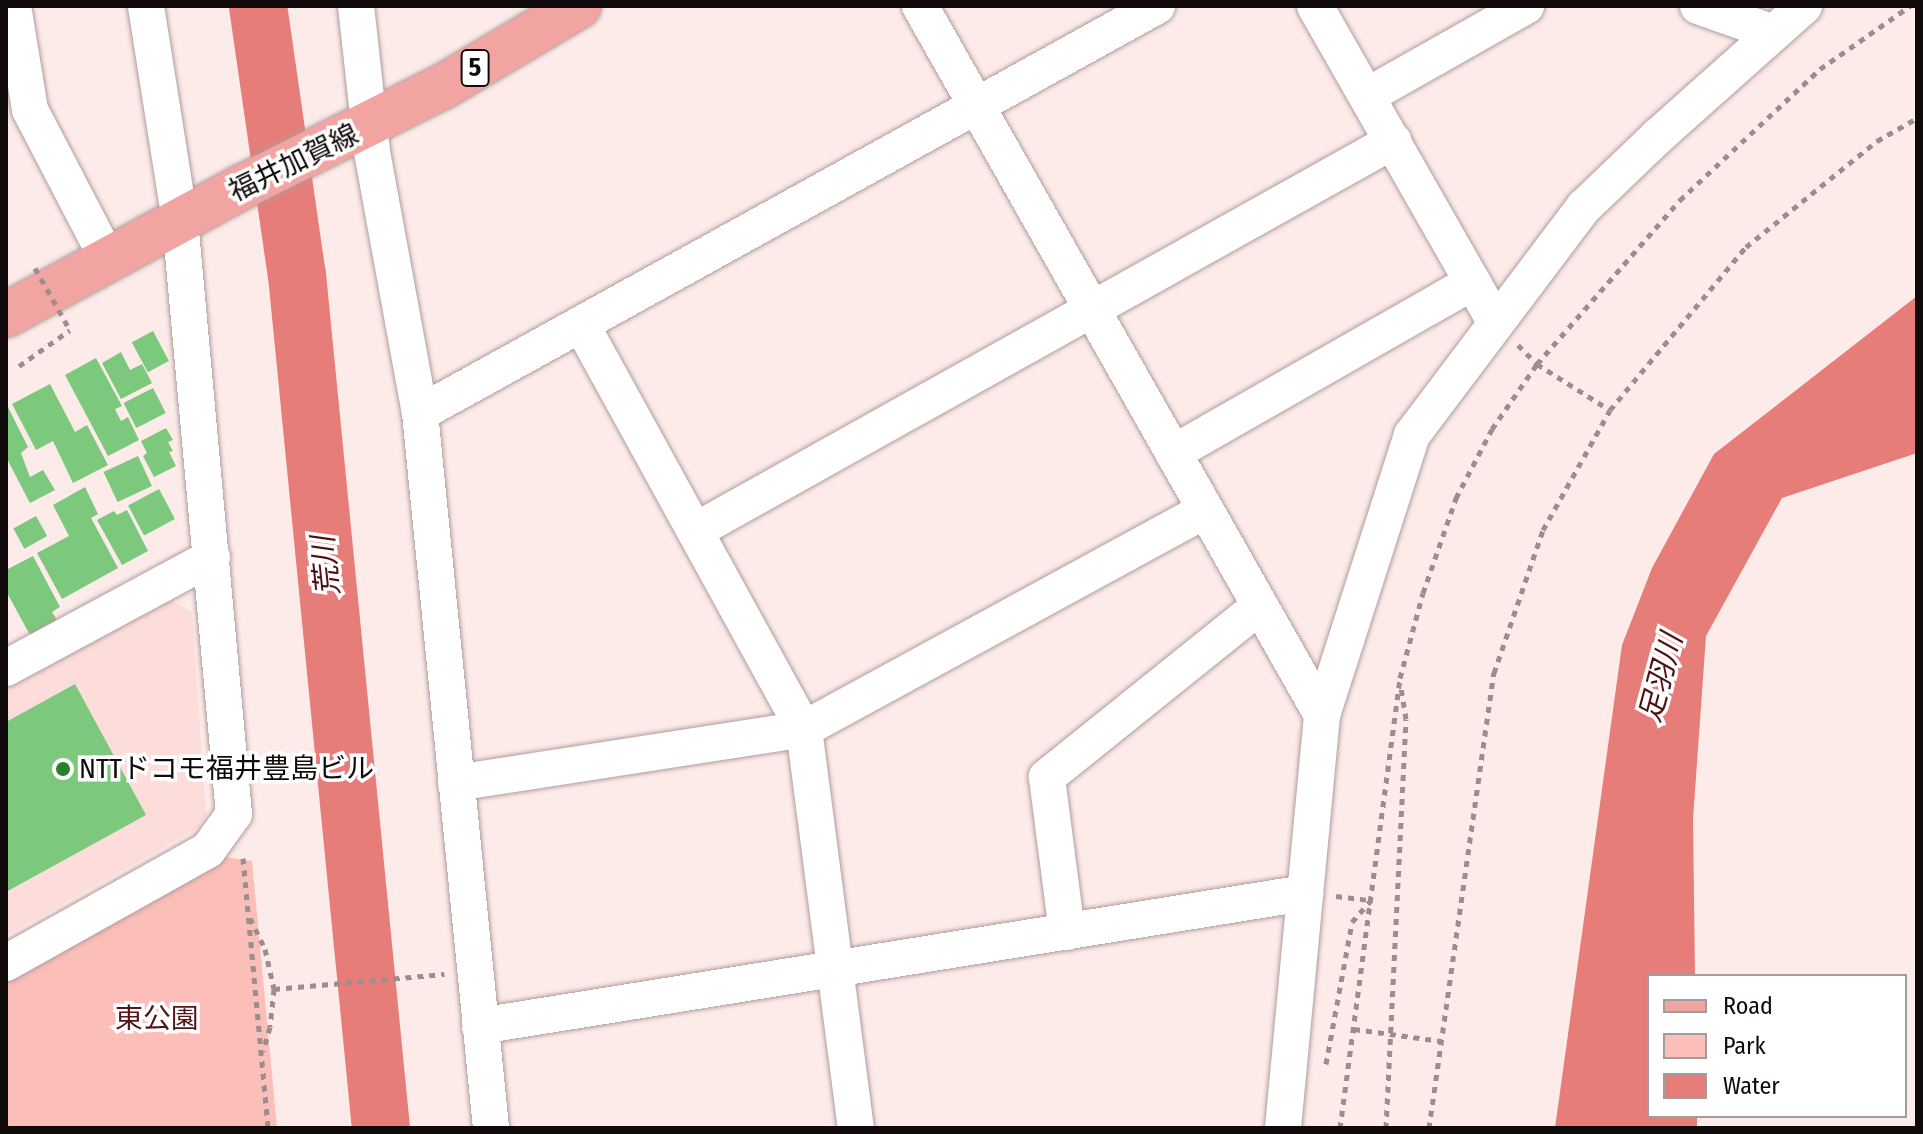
<!DOCTYPE html>
<meta charset="utf-8">
<style>
body{margin:0}
#map{position:relative;width:1923px;height:1134px;overflow:hidden;background:#fcebe9;font-family:"Fira Sans Condensed","Noto Sans JP",sans-serif}
div>[style]{position:absolute}
.built>*{inset:0;background:#fcddda}
.green>*{inset:0;background:#fcbeb9}
.water>*{inset:0;background:#e67d79}
.river>*{height:58px;margin:-29px;padding:0 29px;transform-origin:29px;border-radius:29px;background:#e67d79}
.building>*{inset:0;background:#7cc87d;transform-origin:0 0}
.path>*{height:5px;margin-top:-2.5px;transform-origin:0;background:repeating-linear-gradient(90deg,#9b8e8d 0 6px,transparent 0 12px)}
.roads{filter:drop-shadow(0 0 2px #b19c9b) drop-shadow(0 0 2px #b19c9b)}
.minor>*{height:36px;margin:-18px;padding:0 18px;transform-origin:18px;border-radius:18px;background:#fff}
.major>*{height:44px;margin:-22px;padding:0 22px;transform-origin:22px;border-radius:22px;background:#f2a4a3}
.path-bridge>*{height:5px;margin-top:-2.5px;transform-origin:0;background:repeating-linear-gradient(90deg,#9b8e8d 0 6px,transparent 0 12px)}
.dots>*{width:22px;height:22px;translate:-50% -50%;box-sizing:border-box;border:4px solid #fff;border-radius:50%}
span{translate:-50% -50%;white-space:nowrap;text-align:center;line-height:1.15;-webkit-text-stroke:7px #fff;paint-order:stroke}
.shield-label span{padding:2px 6px;background:#fff;border:2px solid;border-radius:6px;-webkit-text-stroke-width:0}
.shield-label{font-size:26px;color:#110a0a;font-weight:700}
.street-label{font-size:28px;color:#110a0a}
.poi-label{font-size:28px;color:#110a0a}
.left{translate:0 -50%;text-align:left}
.park-label{font-size:28px;color:#551416}
.water-label{font-size:30px;color:#500f12;font-style:italic}
.frame{position:absolute;inset:0;border:8px solid #110a0a;pointer-events:none}
.legend{position:absolute;left:1647px;top:974px;width:260px;height:144px;box-sizing:border-box;background:#fff;border:2px solid #a09d9d;margin:0;padding:10px 14px;list-style:none;font-size:24px;color:#110a0a}
.legend li{display:flex;align-items:center;gap:16px;height:40px}
.legend b{width:40px;border:2px solid #a09d9d}
</style>
<div id="map">
<div class="built">
<div style="clip-path:polygon(169px 599px,192px 612px,206px 815px,198px 828px,6px 936px,6px 688px)"></div>
</div>
<div class="green">
<div style="clip-path:polygon(224px 857px,252px 861px,277px 1128px,6px 1128px,6px 977px)"></div>
</div>
<div class="water">
<div style="clip-path:polygon(1917px 296px,1917px 453px,1782px 498px,1706px 636px,1693px 819px,1695px 976px,1649px 976px,1649px 1116px,1697px 1116px,1697px 1128px,1555px 1128px,1622px 645px,1652px 568px,1714px 454px)"></div>
</div>
<div class="river">
<div style="left:258px;top:6px;width:272px;rotate:81.8deg"></div>
<div style="left:297px;top:275px;width:857px;rotate:84.38deg"></div>
</div>
<div class="building">
<div style="left:153px;top:331px;width:34px;height:24px;rotate:62deg"></div>
<div style="clip-path:polygon(121px 352px,130px 370px,142px 364px,152px 383px,121px 399px,102px 363px)"></div>
<div style="clip-path:polygon(96px 358px,122px 406px,115px 409px,121px 421px,128px 417px,139px 440px,108px 456px,65px 375px)"></div>
<div style="clip-path:polygon(50px 384px,75px 432px,87px 425px,108px 465px,73px 483px,53px 441px,36px 450px,12px 404px)"></div>
<div style="left:153px;top:388px;width:28px;height:33px;rotate:63deg"></div>
<div style="clip-path:polygon(8px 407px,28px 447px,21px 453px,30px 477px,43px 470px,55px 490px,30px 503px,6px 457px)"></div>
<div style="clip-path:polygon(166px 428px,173px 440px,168px 442px,173px 451px,169px 452px,176px 466px,154px 477px,143px 456px,147px 453px,141px 441px)"></div>
<div style="left:138px;top:456px;width:33px;height:38px;rotate:65deg"></div>
<div style="clip-path:polygon(85px 487px,98px 514px,91px 518px,118px 568px,62px 599px,37px 553px,69px 536px,53px 505px)"></div>
<div style="left:159px;top:489px;width:34px;height:35px;rotate:62deg"></div>
<div style="clip-path:polygon(127px 510px,148px 551px,122px 565px,97px 520px,114px 511px,117px 515px)"></div>
<div style="left:36px;top:516px;width:23px;height:26px;rotate:61deg"></div>
<div style="clip-path:polygon(33px 556px,60px 607px,52px 612px,57px 620px,30px 635px,6px 591px,6px 570px)"></div>
<div style="clip-path:polygon(75px 684px,146px 815px,6px 892px,6px 722px)"></div>
</div>
<div class="path">
<div style="left:1518px;top:345px;width:27px;rotate:45deg"></div>
<div style="left:1537px;top:364px;width:86px;rotate:32.2deg"></div>
<div style="left:19px;top:366px;width:62px;rotate:-35.2deg"></div>
<div style="left:243px;top:858px;width:271px;rotate:84.7deg"></div>
<div style="left:1336px;top:896px;width:34px;rotate:7deg"></div>
<div style="left:250px;top:918px;width:34px;rotate:64deg"></div>
<div style="left:265px;top:949px;width:41px;rotate:77.3deg"></div>
<div style="left:274px;top:989px;width:38px;rotate:96deg"></div>
<div style="left:270px;top:1027px;width:25px;rotate:106deg"></div>
<div style="left:274px;top:989px;width:171px;rotate:-5deg"></div>
<div style="left:1354px;top:1029px;width:88px;rotate:7.9deg"></div>
<div style="left:1326px;top:1064px;width:144px;rotate:-79.6deg"></div>
<div style="left:1352px;top:922px;width:29px;rotate:-49deg"></div>
<div style="left:1340px;top:1128px;width:454px;rotate:-82.4deg"></div>
<div style="left:1400px;top:678px;width:88px;rotate:-74.9deg"></div>
<div style="left:1423px;top:593px;width:101px;rotate:-70.8deg"></div>
<div style="left:1456px;top:498px;width:78px;rotate:-62.4deg"></div>
<div style="left:1492px;top:429px;width:79px;rotate:-55.3deg"></div>
<div style="left:1537px;top:364px;width:218px;rotate:-48.9deg"></div>
<div style="left:1680px;top:200px;width:192px;rotate:-43.1deg"></div>
<div style="left:1820px;top:69px;width:110px;rotate:-35deg"></div>
<div style="left:1386px;top:1128px;width:409px;rotate:-87.2deg"></div>
<div style="left:1406px;top:719px;width:33px;rotate:-99deg"></div>
<div style="left:1429px;top:1128px;width:460px;rotate:-81.9deg"></div>
<div style="left:1494px;top:673px;width:151px;rotate:-71.1deg"></div>
<div style="left:1543px;top:530px;width:137px;rotate:-60.8deg"></div>
<div style="left:1610px;top:410px;width:212px;rotate:-50.2deg"></div>
<div style="left:1746px;top:247px;width:169px;rotate:-39deg"></div>
<div style="left:1877px;top:141px;width:46px;rotate:-29.9deg"></div>
</div>
<div class="roads">
<div class="minor">
<div style="left:13px;top:6px;width:105px;rotate:80.7deg"></div>
<div style="left:30px;top:110px;width:167px;rotate:62.5deg"></div>
<div style="left:356px;top:6px;width:147px;rotate:83.7deg"></div>
<div style="left:372px;top:152px;width:265px;rotate:79.6deg"></div>
<div style="left:420px;top:413px;width:719px;rotate:84.33deg"></div>
<div style="left:920px;top:6px;width:815px;rotate:60.45deg"></div>
<div style="left:1315px;top:6px;width:363px;rotate:60.3deg"></div>
<div style="left:1698px;top:6px;width:77px;rotate:19.6deg"></div>
<div style="left:1367px;top:96px;width:183px;rotate:-29.5deg"></div>
<div style="left:581px;top:324px;width:462px;rotate:61.2deg"></div>
<div style="left:804px;top:729px;width:402px;rotate:82.6deg"></div>
<div style="left:420px;top:413px;width:842px;rotate:-28.91deg"></div>
<div style="left:1173px;top:453px;width:345px;rotate:-29.7deg"></div>
<div style="left:695px;top:531px;width:800px;rotate:-29.19deg"></div>
<div style="left:6px;top:668px;width:234px;rotate:-28.3deg"></div>
<div style="left:456px;top:783px;width:352px;rotate:-8.8deg"></div>
<div style="left:804px;top:729px;width:457px;rotate:-28.6deg"></div>
<div style="left:1067px;top:932px;width:156px;rotate:-97.4deg"></div>
<div style="left:1047px;top:777px;width:273px;rotate:-38.8deg"></div>
<div style="left:6px;top:963px;width:231px;rotate:-29.2deg"></div>
<div style="left:208px;top:850px;width:44px;rotate:-54.2deg"></div>
<div style="left:234px;top:814px;width:595px;rotate:-95.2deg"></div>
<div style="left:180px;top:221px;width:218px;rotate:-99deg"></div>
<div style="left:480px;top:1026px;width:836px;rotate:-9.16deg"></div>
<div style="left:1283px;top:1128px;width:415px;rotate:-84.6deg"></div>
<div style="left:1322px;top:715px;width:294px;rotate:-72.2deg"></div>
<div style="left:1412px;top:435px;width:286px;rotate:-53deg"></div>
<div style="left:1584px;top:207px;width:101px;rotate:-43.8deg"></div>
<div style="left:1657px;top:137px;width:197px;rotate:-41.7deg"></div>
</div>
<div class="major">
<div style="left:6px;top:315px;width:266px;rotate:-28.5deg"></div>
<div style="left:240px;top:188px;width:228px;rotate:-26.6deg"></div>
<div style="left:444px;top:86px;width:157px;rotate:-30.7deg"></div>
</div>
</div>
<div class="path-bridge">
<div style="left:35px;top:268px;width:71px;rotate:60.6deg"></div>
</div>
<div class="dots">
<div style="left:63px;top:769px;background:#28802f"></div>
</div>
<div class="shield-label">
<span style="left:475px;top:68px">5</span>
</div>
<div class="street-label">
<span style="left:294px;top:163px;rotate:-26deg">福井加賀線</span>
</div>
<div class="poi-label">
<span class="left" style="left:79px;top:769px">NTTドコモ福井豊島ビル</span>
</div>
<div class="park-label">
<span style="left:157px;top:1019px">東公園</span>
</div>
<div class="water-label">
<span style="left:326px;top:566px;rotate:-96deg">荒川</span>
<span style="left:1661px;top:678px;rotate:-75deg">足羽川</span>
</div>
<div class="frame"></div>
<ul class="legend">
<li><b style="height:10px;background:#f2a4a3"></b>Road</li>
<li><b style="height:22px;background:#fcbeb9"></b>Park</li>
<li><b style="height:22px;background:#e67d79"></b>Water</li>
</ul>
</div>
